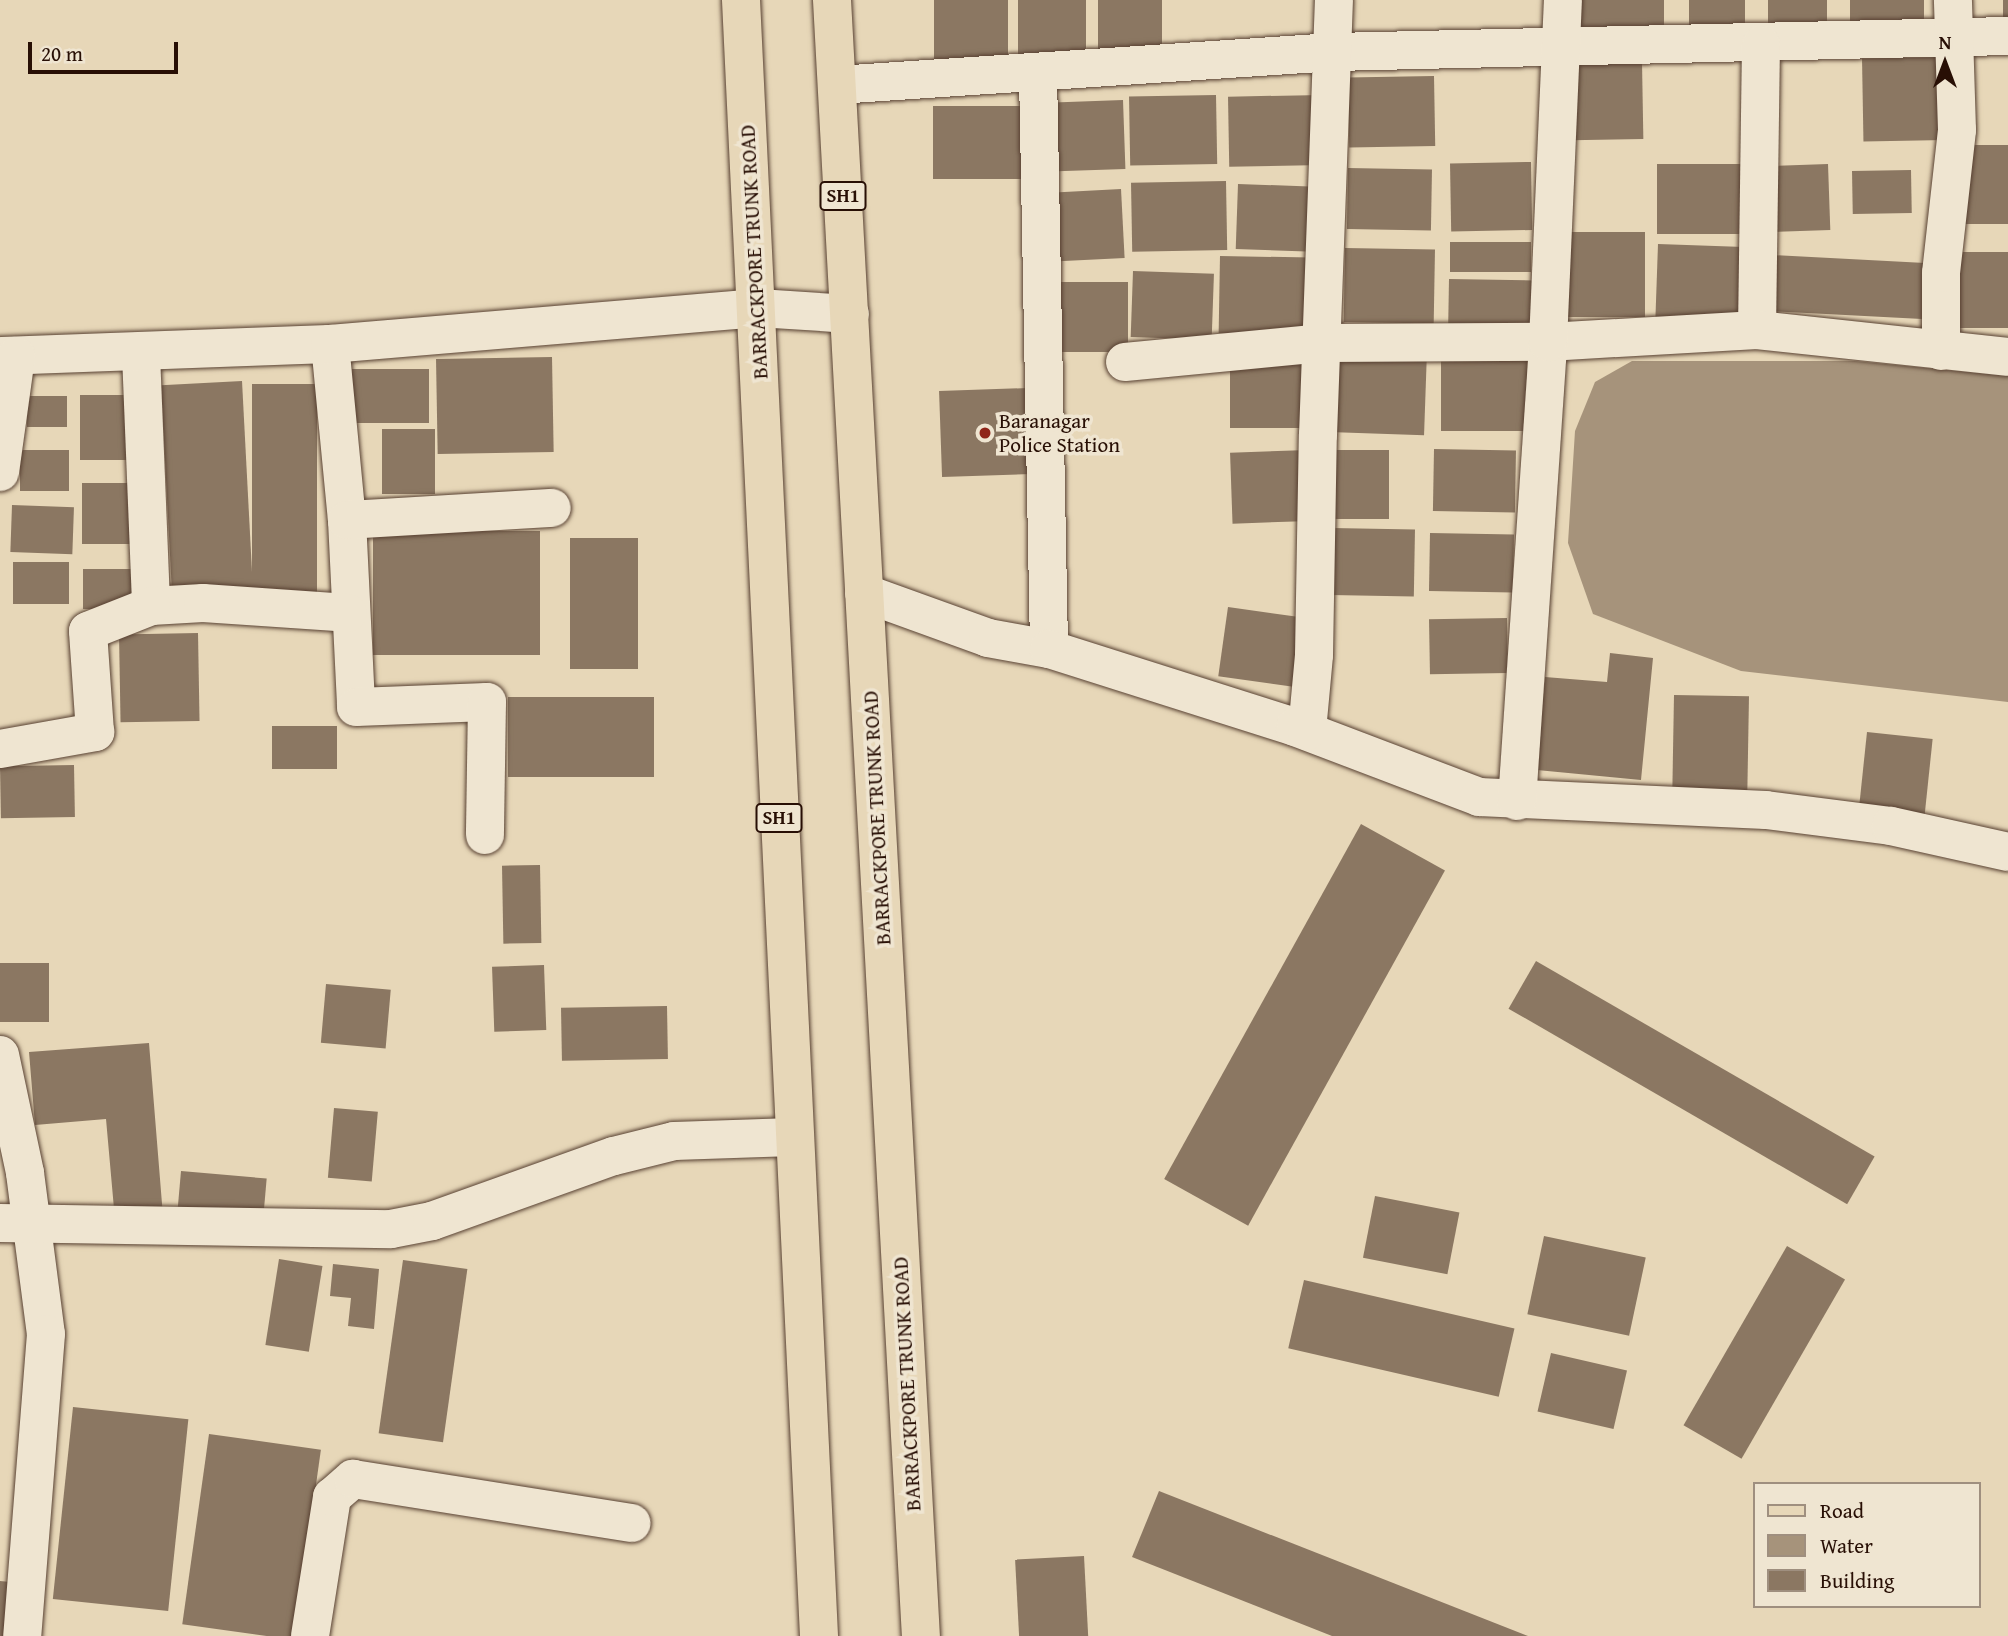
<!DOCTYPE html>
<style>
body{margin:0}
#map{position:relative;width:2008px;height:1636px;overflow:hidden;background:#e7d7b8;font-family:"Gentium Book Plus",serif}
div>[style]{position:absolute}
.water>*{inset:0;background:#a6937b}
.building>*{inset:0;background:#8b7762;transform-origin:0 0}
.roads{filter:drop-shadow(0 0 2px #584132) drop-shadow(0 0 2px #584132)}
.minor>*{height:38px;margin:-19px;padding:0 19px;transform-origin:19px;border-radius:19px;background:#efe5d1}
.primary>*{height:38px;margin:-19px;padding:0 19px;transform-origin:19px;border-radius:19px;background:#e7d7b8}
.dots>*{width:19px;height:19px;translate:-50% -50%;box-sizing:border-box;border:4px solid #efe5d1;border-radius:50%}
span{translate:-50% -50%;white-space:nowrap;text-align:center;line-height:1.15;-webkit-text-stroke:7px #efe5d1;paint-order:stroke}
.shield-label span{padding:2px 5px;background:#efe5d1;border:2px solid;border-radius:5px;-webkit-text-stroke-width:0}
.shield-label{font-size:19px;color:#280f05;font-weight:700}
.street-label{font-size:21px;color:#280f05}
.poi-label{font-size:21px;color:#280f05}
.left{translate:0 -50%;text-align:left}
.legend{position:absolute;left:1753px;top:1482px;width:228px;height:126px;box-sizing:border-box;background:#efe5d1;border:2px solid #9f8f7f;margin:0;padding:9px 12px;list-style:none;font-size:21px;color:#280f05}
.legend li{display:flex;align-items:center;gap:14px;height:35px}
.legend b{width:35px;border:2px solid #9f8f7f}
.north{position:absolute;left:1910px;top:28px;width:70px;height:70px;-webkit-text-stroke:5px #efe5d1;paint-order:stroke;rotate:0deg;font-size:19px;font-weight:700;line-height:28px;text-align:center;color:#280f05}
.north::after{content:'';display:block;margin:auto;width:24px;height:32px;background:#280f05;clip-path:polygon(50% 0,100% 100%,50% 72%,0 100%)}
.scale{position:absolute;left:28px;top:42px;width:150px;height:32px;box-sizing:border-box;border:4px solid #280f05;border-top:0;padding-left:9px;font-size:21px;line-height:24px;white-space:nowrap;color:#280f05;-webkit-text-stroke:5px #efe5d1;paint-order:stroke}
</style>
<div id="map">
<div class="water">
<div style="clip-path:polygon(1632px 361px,1855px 361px,2008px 376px,2008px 702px,1741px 671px,1593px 614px,1568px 543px,1575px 431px,1595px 382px)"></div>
</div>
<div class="building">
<div style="left:934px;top:0;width:74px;height:63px"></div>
<div style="left:1018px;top:0;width:68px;height:63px"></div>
<div style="left:1098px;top:0;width:64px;height:57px"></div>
<div style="left:1577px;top:0;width:87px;height:31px"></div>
<div style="left:1689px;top:0;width:56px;height:30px"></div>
<div style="left:1768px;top:0;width:59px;height:26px"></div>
<div style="left:1850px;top:0;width:74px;height:29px"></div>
<div style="left:2003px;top:0;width:5px;height:23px"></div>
<div style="left:1944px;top:57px;width:83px;height:82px;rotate:89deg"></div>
<div style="left:1642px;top:62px;width:77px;height:72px;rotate:89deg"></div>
<div style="left:1434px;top:76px;width:70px;height:86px;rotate:89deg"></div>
<div style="left:1216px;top:95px;width:69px;height:87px;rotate:89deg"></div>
<div style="left:1322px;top:95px;width:70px;height:94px;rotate:89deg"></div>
<div style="left:1123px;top:100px;width:69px;height:76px;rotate:88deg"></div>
<div style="left:933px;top:106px;width:90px;height:73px"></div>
<div style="left:1962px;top:145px;width:46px;height:79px"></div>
<div style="left:1531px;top:162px;width:68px;height:81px;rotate:89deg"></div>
<div style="left:1747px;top:164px;width:70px;height:90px;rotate:90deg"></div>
<div style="left:1828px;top:164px;width:66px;height:71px;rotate:88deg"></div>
<div style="left:1348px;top:168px;width:84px;height:61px;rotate:1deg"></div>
<div style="left:1911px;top:170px;width:43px;height:59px;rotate:89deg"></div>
<div style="left:1226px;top:181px;width:69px;height:95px;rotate:89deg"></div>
<div style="left:1238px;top:184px;width:78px;height:65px;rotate:2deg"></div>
<div style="left:1121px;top:189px;width:69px;height:71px;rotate:87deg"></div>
<div style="left:1561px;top:232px;width:84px;height:85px"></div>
<div style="left:1450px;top:242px;width:81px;height:30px"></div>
<div style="left:1658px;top:244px;width:86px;height:78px;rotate:2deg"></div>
<div style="left:1345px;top:248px;width:90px;height:74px;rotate:1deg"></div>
<div style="left:1950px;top:252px;width:58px;height:76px"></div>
<div style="left:1771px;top:255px;width:159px;height:56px;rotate:3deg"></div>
<div style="left:1220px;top:256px;width:91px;height:77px;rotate:1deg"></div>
<div style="left:1133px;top:271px;width:81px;height:66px;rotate:2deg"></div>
<div style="left:1449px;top:279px;width:84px;height:48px;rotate:1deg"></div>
<div style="left:1055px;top:282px;width:73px;height:70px"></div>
<div style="left:1332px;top:349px;width:95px;height:83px;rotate:2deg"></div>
<div style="left:552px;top:357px;width:95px;height:116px;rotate:89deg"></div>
<div style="left:1441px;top:357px;width:86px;height:74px"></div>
<div style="left:1304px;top:358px;width:70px;height:74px;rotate:90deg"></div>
<div style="left:352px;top:369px;width:77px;height:54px"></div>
<div style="left:242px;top:381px;width:212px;height:81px;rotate:87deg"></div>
<div style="left:252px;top:384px;width:65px;height:210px"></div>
<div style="left:1028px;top:388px;width:86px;height:89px;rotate:88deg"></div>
<div style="left:80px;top:395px;width:52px;height:65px"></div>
<div style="left:27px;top:396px;width:40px;height:31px"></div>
<div style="left:435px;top:429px;width:65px;height:53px;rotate:90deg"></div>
<div style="left:1434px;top:449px;width:82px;height:62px;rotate:1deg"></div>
<div style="left:69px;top:450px;width:41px;height:49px;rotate:90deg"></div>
<div style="left:1308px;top:450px;width:71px;height:78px;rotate:88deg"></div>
<div style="left:1327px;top:450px;width:62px;height:69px"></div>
<div style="left:82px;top:483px;width:52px;height:61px"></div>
<div style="left:12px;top:505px;width:62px;height:47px;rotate:2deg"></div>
<div style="left:1332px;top:528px;width:83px;height:67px;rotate:1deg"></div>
<div style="left:540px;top:531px;width:124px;height:167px;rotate:90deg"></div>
<div style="left:1430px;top:533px;width:84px;height:58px;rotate:1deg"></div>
<div style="left:638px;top:538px;width:131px;height:68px;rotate:90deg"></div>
<div style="left:69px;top:562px;width:42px;height:56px;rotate:90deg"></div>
<div style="left:135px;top:569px;width:40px;height:52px;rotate:90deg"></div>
<div style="left:1228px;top:607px;width:81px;height:70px;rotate:8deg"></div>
<div style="left:1507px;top:618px;width:55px;height:78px;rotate:89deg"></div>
<div style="left:198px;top:633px;width:88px;height:79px;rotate:89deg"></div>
<div style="clip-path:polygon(1610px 653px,1653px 658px,1641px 780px,1537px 770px,1545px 677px,1607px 682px)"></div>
<div style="left:1674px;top:695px;width:75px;height:98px;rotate:1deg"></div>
<div style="left:508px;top:697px;width:146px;height:80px"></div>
<div style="left:272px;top:726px;width:65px;height:43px"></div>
<div style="left:1867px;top:732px;width:66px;height:79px;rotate:6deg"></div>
<div style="left:74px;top:765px;width:52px;height:74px;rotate:89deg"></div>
<div style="left:1361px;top:824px;width:96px;height:406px;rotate:29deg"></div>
<div style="left:540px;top:865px;width:78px;height:38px;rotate:89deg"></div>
<div style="left:1536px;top:961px;width:391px;height:55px;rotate:30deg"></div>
<div style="left:0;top:963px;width:49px;height:59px"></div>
<div style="left:544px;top:965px;width:65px;height:52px;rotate:88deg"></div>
<div style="left:326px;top:984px;width:65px;height:59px;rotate:5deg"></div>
<div style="left:667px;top:1006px;width:53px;height:106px;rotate:89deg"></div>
<div style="clip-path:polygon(149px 1043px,163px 1216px,115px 1220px,106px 1119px,35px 1125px,29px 1052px)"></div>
<div style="left:334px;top:1108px;width:44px;height:70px;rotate:5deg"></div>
<div style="left:181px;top:1171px;width:86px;height:39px;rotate:5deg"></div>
<div style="left:1375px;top:1196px;width:86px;height:63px;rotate:11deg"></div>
<div style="left:1544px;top:1236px;width:104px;height:80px;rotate:12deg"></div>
<div style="left:1787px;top:1246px;width:67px;height:207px;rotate:30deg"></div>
<div style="left:279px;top:1259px;width:44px;height:87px;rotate:9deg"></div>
<div style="left:403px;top:1260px;width:65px;height:175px;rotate:8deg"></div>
<div style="clip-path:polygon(333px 1264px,379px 1269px,374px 1329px,348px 1326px,351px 1298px,330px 1296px)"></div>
<div style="left:1304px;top:1280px;width:216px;height:70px;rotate:13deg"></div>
<div style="left:1551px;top:1353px;width:78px;height:60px;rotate:13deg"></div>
<div style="left:73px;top:1407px;width:116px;height:193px;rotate:6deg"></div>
<div style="left:209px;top:1434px;width:113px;height:192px;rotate:8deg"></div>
<div style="clip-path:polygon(1159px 1491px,1528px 1636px,1332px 1636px,1132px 1557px)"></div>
<div style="left:1084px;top:1556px;width:80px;height:69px;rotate:87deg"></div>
<div style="clip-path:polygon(0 1581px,10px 1582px,3px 1636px,0 1636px)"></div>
</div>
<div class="roads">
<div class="minor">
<div style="left:1038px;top:74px;width:575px;rotate:88.9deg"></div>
<div style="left:837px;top:85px;width:498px;rotate:-3.8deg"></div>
<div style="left:1334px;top:52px;width:674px;rotate:-1.36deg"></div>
<div style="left:1757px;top:330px;width:285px;rotate:-89.2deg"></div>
<div style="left:330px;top:344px;width:177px;rotate:84.5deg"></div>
<div style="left:347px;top:520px;width:187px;rotate:87.2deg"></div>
<div style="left:356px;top:707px;width:131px;rotate:-2.2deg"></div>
<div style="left:487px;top:702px;width:133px;rotate:90.9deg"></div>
<div style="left:1941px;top:351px;width:78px;rotate:-90deg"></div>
<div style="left:1941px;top:273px;width:144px;rotate:-83.6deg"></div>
<div style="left:1957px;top:130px;width:130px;rotate:-91.8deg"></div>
<div style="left:141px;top:354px;width:252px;rotate:87.7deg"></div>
<div style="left:151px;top:606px;width:52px;rotate:-3.3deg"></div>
<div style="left:203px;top:603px;width:145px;rotate:3.9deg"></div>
<div style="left:0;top:356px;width:330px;rotate:-2.1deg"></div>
<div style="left:330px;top:344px;width:430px;rotate:-4.8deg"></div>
<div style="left:758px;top:308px;width:92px;rotate:3.7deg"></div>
<div style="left:1125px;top:362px;width:200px;rotate:-5.5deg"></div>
<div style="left:1324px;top:343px;width:224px;rotate:-0.3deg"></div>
<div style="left:1548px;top:342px;width:209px;rotate:-3.3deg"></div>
<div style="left:1757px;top:330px;width:252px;rotate:6.1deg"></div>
<div style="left:0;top:472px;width:117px;rotate:-82.1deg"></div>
<div style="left:347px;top:520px;width:205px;rotate:-3.4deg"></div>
<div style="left:864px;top:593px;width:132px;rotate:19.9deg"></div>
<div style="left:988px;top:638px;width:62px;rotate:10.2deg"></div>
<div style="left:1049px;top:649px;width:258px;rotate:17.6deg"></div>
<div style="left:1295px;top:727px;width:197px;rotate:20.8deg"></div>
<div style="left:1479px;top:797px;width:287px;rotate:2.6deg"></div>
<div style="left:1766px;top:810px;width:126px;rotate:7.3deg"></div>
<div style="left:1891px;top:826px;width:120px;rotate:12.5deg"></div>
<div style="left:1307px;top:731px;width:76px;rotate:-84.7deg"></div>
<div style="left:1314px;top:655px;width:220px;rotate:-89deg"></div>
<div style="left:1318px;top:435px;width:435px;rotate:-87.9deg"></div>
<div style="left:0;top:749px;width:97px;rotate:-10.1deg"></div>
<div style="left:95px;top:732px;width:101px;rotate:-94deg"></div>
<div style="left:88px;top:631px;width:68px;rotate:-21.6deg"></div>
<div style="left:1517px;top:801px;width:460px;rotate:-86.1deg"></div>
<div style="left:1548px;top:342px;width:342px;rotate:-87.5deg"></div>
<div style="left:0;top:1055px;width:121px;rotate:78deg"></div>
<div style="left:25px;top:1173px;width:162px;rotate:82.6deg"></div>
<div style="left:46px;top:1334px;width:303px;rotate:94.5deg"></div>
<div style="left:0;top:1223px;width:391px;rotate:0.9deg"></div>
<div style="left:391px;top:1229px;width:42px;rotate:-11deg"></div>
<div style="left:432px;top:1221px;width:193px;rotate:-19.7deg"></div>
<div style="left:614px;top:1156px;width:62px;rotate:-14deg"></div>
<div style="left:674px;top:1141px;width:119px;rotate:-1.9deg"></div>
<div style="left:310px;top:1636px;width:141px;rotate:-81deg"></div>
<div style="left:332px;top:1497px;width:28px;rotate:-41deg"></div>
<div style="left:353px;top:1479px;width:282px;rotate:9deg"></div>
</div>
<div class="primary">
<div style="left:741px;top:0;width:1638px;rotate:87.27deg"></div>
<div style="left:832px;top:0;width:1638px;rotate:86.89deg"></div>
</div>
</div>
<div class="dots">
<div style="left:985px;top:433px;background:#8f2418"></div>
</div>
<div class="shield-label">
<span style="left:843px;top:196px">SH1</span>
<span style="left:779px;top:818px">SH1</span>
</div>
<div class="street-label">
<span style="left:754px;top:252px;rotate:-93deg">BARRACKPORE TRUNK ROAD</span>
<span style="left:877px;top:818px;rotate:-93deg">BARRACKPORE TRUNK ROAD</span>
<span style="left:907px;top:1384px;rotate:-93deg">BARRACKPORE TRUNK ROAD</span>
</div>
<div class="poi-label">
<span class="left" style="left:999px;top:433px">Baranagar<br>Police Station</span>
</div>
<ul class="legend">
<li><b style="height:9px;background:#e7d7b8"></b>Road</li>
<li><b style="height:19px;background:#a6937b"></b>Water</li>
<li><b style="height:19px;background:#8b7762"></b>Building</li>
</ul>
<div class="north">N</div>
<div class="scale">20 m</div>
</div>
